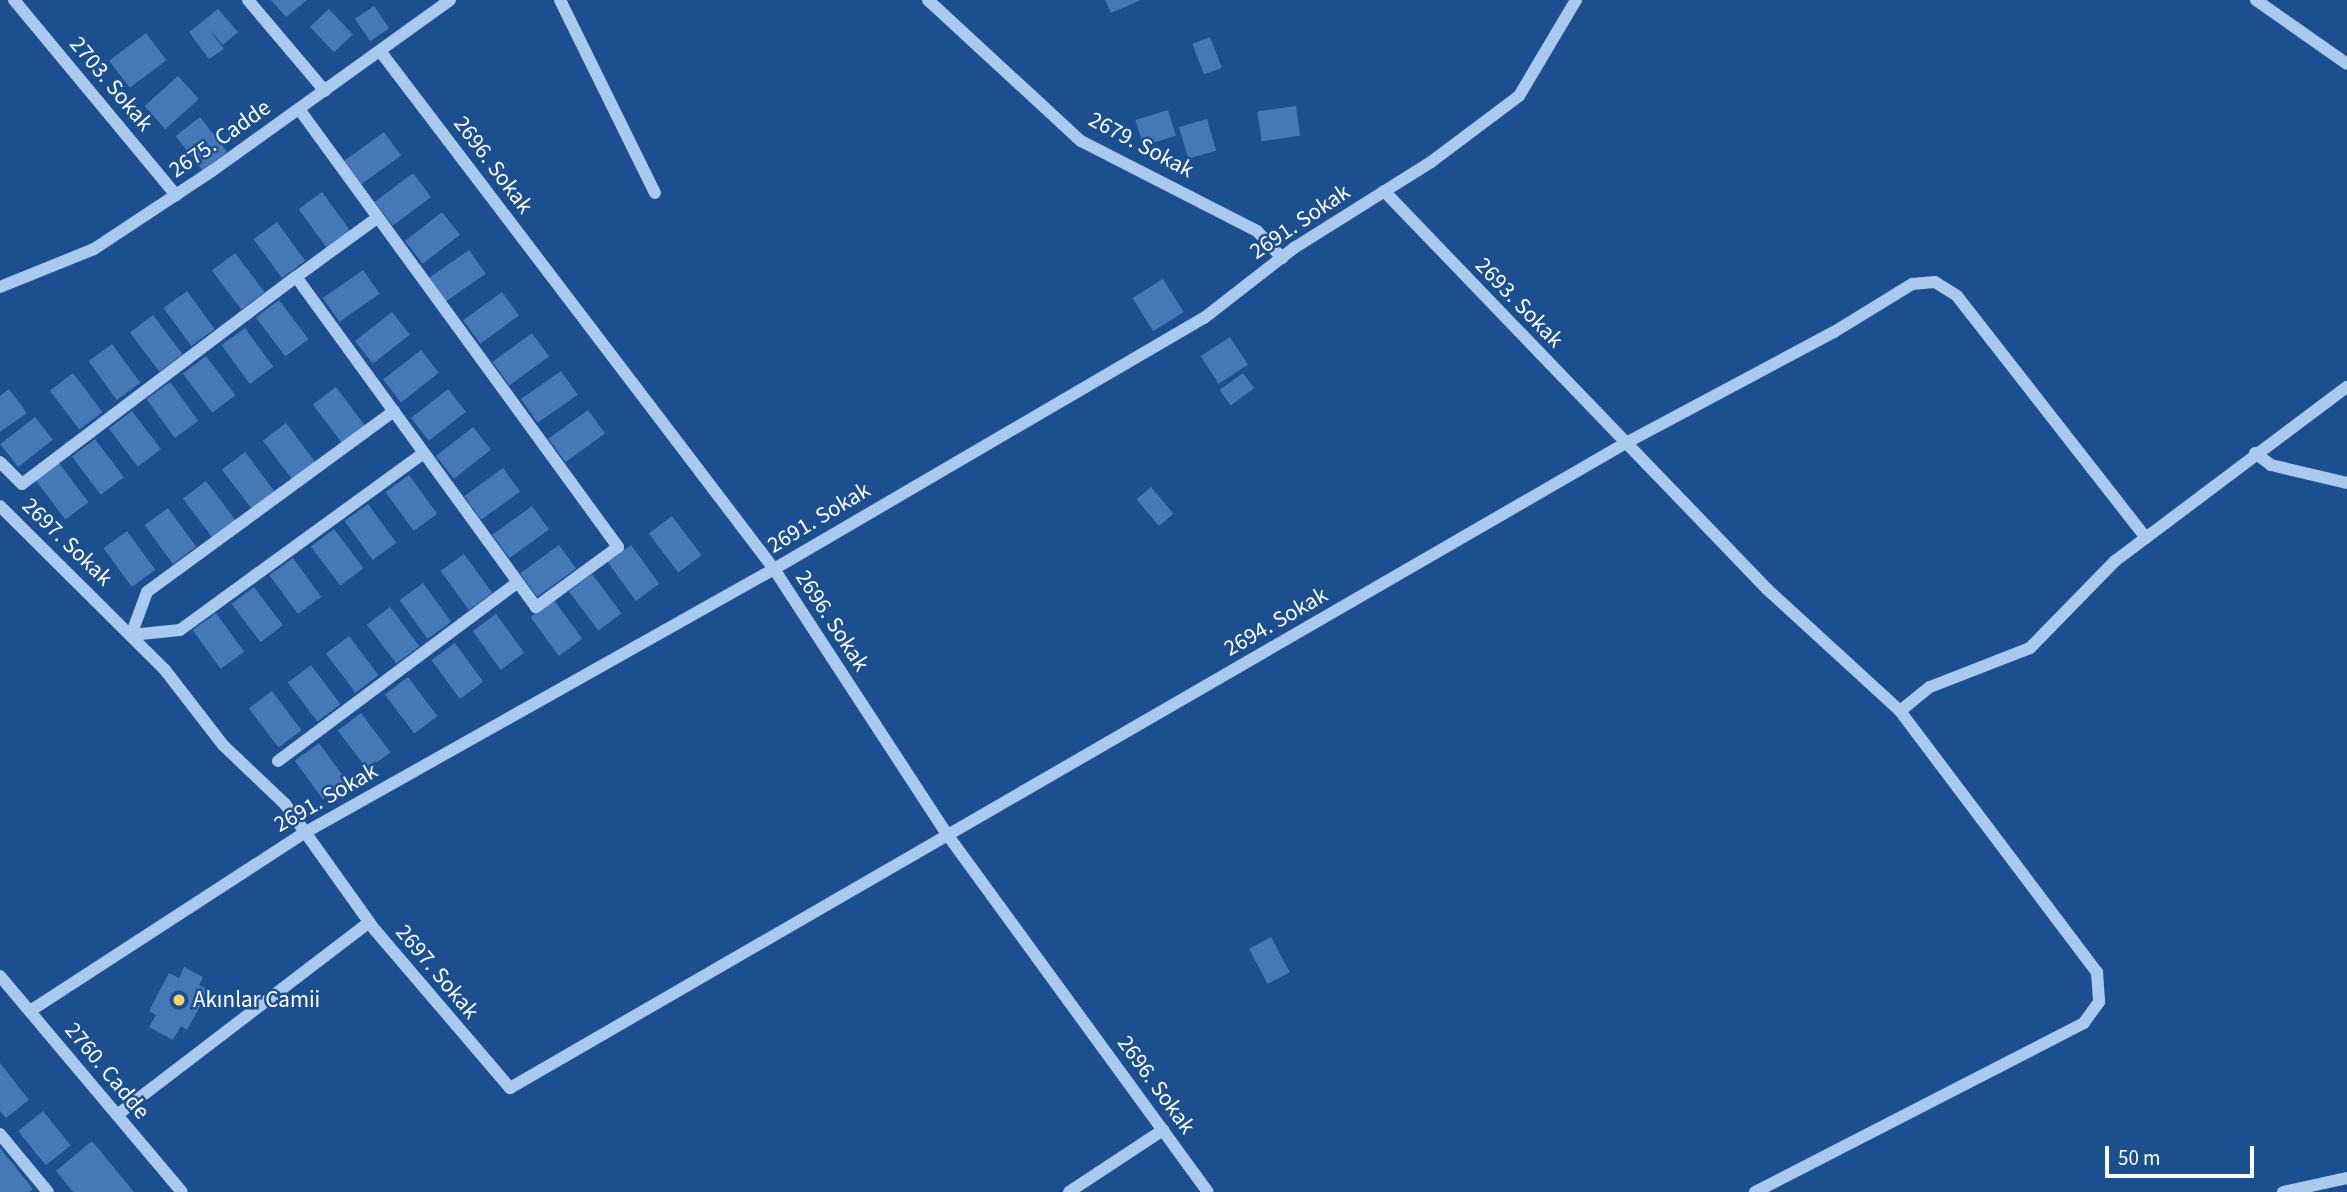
<!DOCTYPE html>
<meta charset="utf-8">
<style>
body{margin:0}
#map{position:relative;width:2347px;height:1192px;overflow:hidden;background:#1b4f8f;font-family:"Source Sans 3",sans-serif}
div>[style]{position:absolute}
.building>*{inset:0;background:#4478b7;transform-origin:0 0}
.minor>*{height:12px;margin:-6px;padding:0 6px;transform-origin:6px;border-radius:6px;background:#a9c9ee}
.dots>*{width:19px;height:19px;translate:-50% -50%;box-sizing:border-box;border:4px solid #1b4f8f;border-radius:50%}
span{translate:-50% -50%;white-space:nowrap;text-align:center;line-height:1.15;-webkit-text-stroke:5px #1b4f8f;paint-order:stroke}
.street-label{font-size:23px;color:#fff}
.poi-label{font-size:23px;color:#fff}
.left{translate:0 -50%;text-align:left}
.scale{position:absolute;left:2105px;top:1146px;width:149px;height:32px;box-sizing:border-box;border:4px solid #fff;border-top:0;padding-left:9px;font-size:21px;line-height:24px;white-space:nowrap;color:#fff;-webkit-text-stroke:5px #1b4f8f;paint-order:stroke}
</style>
<div id="map">
<div class="building">
<div style="clip-path:polygon(271px 0,307px 0,286px 17px)"></div>
<div style="clip-path:polygon(1105px 0,1141px 0,1111px 13px)"></div>
<div style="left:374px;top:6px;width:27px;height:23px;rotate:56deg"></div>
<div style="clip-path:polygon(218px 9px,238px 32px,223px 45px,209px 29px,224px 49px,209px 59px,189px 32px)"></div>
<div style="left:329px;top:9px;width:35px;height:26px;rotate:47deg"></div>
<div style="left:146px;top:33px;width:34px;height:46px;rotate:53deg"></div>
<div style="left:1210px;top:37px;width:33px;height:19px;rotate:69deg"></div>
<div style="left:178px;top:76px;width:31px;height:45px;rotate:48deg"></div>
<div style="left:1296px;top:106px;width:30px;height:39px;rotate:82deg"></div>
<div style="left:1168px;top:110px;width:27px;height:34px;rotate:73deg"></div>
<div style="left:200px;top:117px;width:44px;height:31px;rotate:52deg"></div>
<div style="left:1207px;top:119px;width:33px;height:29px;rotate:74deg"></div>
<div style="left:384px;top:132px;width:29px;height:49px;rotate:54deg"></div>
<div style="left:413px;top:173px;width:30px;height:48px;rotate:53deg"></div>
<div style="left:322px;top:192px;width:48px;height:29px;rotate:54deg"></div>
<div style="left:442px;top:212px;width:29px;height:47px;rotate:52deg"></div>
<div style="left:277px;top:222px;width:48px;height:29px;rotate:54deg"></div>
<div style="left:469px;top:250px;width:29px;height:49px;rotate:55deg"></div>
<div style="left:235px;top:253px;width:49px;height:29px;rotate:53deg"></div>
<div style="left:363px;top:270px;width:29px;height:49px;rotate:55deg"></div>
<div style="left:1163px;top:279px;width:39px;height:36px;rotate:58deg"></div>
<div style="left:187px;top:291px;width:47px;height:29px;rotate:54deg"></div>
<div style="left:502px;top:292px;width:29px;height:48px;rotate:54deg"></div>
<div style="left:279px;top:300px;width:49px;height:29px;rotate:53deg"></div>
<div style="left:392px;top:312px;width:29px;height:47px;rotate:52deg"></div>
<div style="left:153px;top:315px;width:49px;height:29px;rotate:53deg"></div>
<div style="left:245px;top:328px;width:48px;height:29px;rotate:54deg"></div>
<div style="left:532px;top:333px;width:29px;height:49px;rotate:54deg"></div>
<div style="left:1230px;top:337px;width:33px;height:35px;rotate:57deg"></div>
<div style="left:112px;top:344px;width:48px;height:29px;rotate:54deg"></div>
<div style="left:421px;top:350px;width:29px;height:48px;rotate:52deg"></div>
<div style="left:206px;top:356px;width:49px;height:29px;rotate:53deg"></div>
<div style="left:561px;top:371px;width:29px;height:49px;rotate:55deg"></div>
<div style="left:73px;top:373px;width:49px;height:29px;rotate:53deg"></div>
<div style="left:1243px;top:373px;width:19px;height:29px;rotate:54deg"></div>
<div style="left:170px;top:382px;width:48px;height:29px;rotate:54deg"></div>
<div style="left:336px;top:387px;width:49px;height:29px;rotate:53deg"></div>
<div style="clip-path:polygon(9px 389px,27px 413px,0 432px,0 396px)"></div>
<div style="left:448px;top:389px;width:29px;height:47px;rotate:52deg"></div>
<div style="left:588px;top:410px;width:29px;height:49px;rotate:54deg"></div>
<div style="left:132px;top:411px;width:48px;height:29px;rotate:53deg"></div>
<div style="left:35px;top:417px;width:29px;height:44px;rotate:52deg"></div>
<div style="left:286px;top:423px;width:49px;height:29px;rotate:53deg"></div>
<div style="left:473px;top:427px;width:29px;height:47px;rotate:52deg"></div>
<div style="left:95px;top:439px;width:48px;height:29px;rotate:53deg"></div>
<div style="left:245px;top:452px;width:49px;height:29px;rotate:53deg"></div>
<div style="left:59px;top:463px;width:49px;height:29px;rotate:53deg"></div>
<div style="left:503px;top:468px;width:29px;height:48px;rotate:54deg"></div>
<div style="left:409px;top:475px;width:48px;height:29px;rotate:54deg"></div>
<div style="left:206px;top:481px;width:49px;height:29px;rotate:53deg"></div>
<div style="left:1151px;top:487px;width:35px;height:19px;rotate:50deg"></div>
<div style="left:368px;top:504px;width:48px;height:29px;rotate:54deg"></div>
<div style="left:532px;top:506px;width:29px;height:49px;rotate:54deg"></div>
<div style="left:168px;top:508px;width:48px;height:29px;rotate:54deg"></div>
<div style="left:672px;top:516px;width:49px;height:29px;rotate:53deg"></div>
<div style="left:334px;top:529px;width:49px;height:29px;rotate:53deg"></div>
<div style="left:127px;top:531px;width:48px;height:29px;rotate:54deg"></div>
<div style="left:559px;top:545px;width:29px;height:48px;rotate:54deg"></div>
<div style="left:631px;top:545px;width:48px;height:29px;rotate:54deg"></div>
<div style="left:464px;top:554px;width:48px;height:29px;rotate:54deg"></div>
<div style="left:293px;top:558px;width:48px;height:29px;rotate:54deg"></div>
<div style="left:592px;top:574px;width:49px;height:29px;rotate:53deg"></div>
<div style="left:423px;top:583px;width:48px;height:29px;rotate:54deg"></div>
<div style="left:254px;top:587px;width:48px;height:28px;rotate:53deg"></div>
<div style="left:554px;top:600px;width:48px;height:29px;rotate:54deg"></div>
<div style="left:390px;top:607px;width:49px;height:29px;rotate:53deg"></div>
<div style="left:216px;top:613px;width:48px;height:29px;rotate:54deg"></div>
<div style="left:496px;top:614px;width:48px;height:29px;rotate:54deg"></div>
<div style="left:349px;top:636px;width:49px;height:29px;rotate:53deg"></div>
<div style="left:455px;top:643px;width:48px;height:29px;rotate:54deg"></div>
<div style="left:311px;top:665px;width:49px;height:29px;rotate:53deg"></div>
<div style="left:408px;top:677px;width:49px;height:29px;rotate:53deg"></div>
<div style="left:272px;top:691px;width:49px;height:29px;rotate:53deg"></div>
<div style="left:361px;top:713px;width:49px;height:29px;rotate:53deg"></div>
<div style="left:319px;top:743px;width:48px;height:30px;rotate:54deg"></div>
<div style="left:1271px;top:937px;width:40px;height:25px;rotate:62deg"></div>
<div style="clip-path:polygon(184px 967px,203px 977px,199px 985px,209px 990px,187px 1030px,181px 1026px,173px 1040px,149px 1027px,156px 1015px,149px 1011px,169px 973px,179px 978px)"></div>
<div style="clip-path:polygon(0 1063px,29px 1100px,6px 1118px,0 1111px)"></div>
<div style="left:43px;top:1111px;width:44px;height:32px;rotate:51deg"></div>
<div style="clip-path:polygon(92px 1141px,134px 1192px,73px 1192px,56px 1171px)"></div>
<div style="clip-path:polygon(0 1148px,33px 1189px,29px 1192px,0 1192px)"></div>
</div>
<div class="minor">
<div style="left:14px;top:0;width:254px;rotate:50.3deg"></div>
<div style="left:248px;top:0;width:119px;rotate:49.8deg"></div>
<div style="left:560px;top:0;width:215px;rotate:63.8deg"></div>
<div style="left:928px;top:0;width:208px;rotate:42.7deg"></div>
<div style="left:1081px;top:141px;width:198px;rotate:27.1deg"></div>
<div style="left:1257px;top:231px;width:37px;rotate:47deg"></div>
<div style="left:2256px;top:0;width:111px;rotate:35.1deg"></div>
<div style="left:380px;top:51px;width:651px;rotate:52.74deg"></div>
<div style="left:774px;top:569px;width:320px;rotate:56.9deg"></div>
<div style="left:949px;top:837px;width:439px;rotate:53.9deg"></div>
<div style="left:299px;top:109px;width:542px;rotate:53.93deg"></div>
<div style="left:618px;top:547px;width:102px;rotate:143.8deg"></div>
<div style="left:536px;top:607px;width:408px;rotate:-126deg"></div>
<div style="left:296px;top:277px;width:100px;rotate:-36.1deg"></div>
<div style="left:1384px;top:191px;width:552px;rotate:46.1deg"></div>
<div style="left:1767px;top:589px;width:180px;rotate:42.5deg"></div>
<div style="left:1900px;top:711px;width:327px;rotate:53deg"></div>
<div style="left:2097px;top:972px;width:30px;rotate:86deg"></div>
<div style="left:2099px;top:1002px;width:26px;rotate:126deg"></div>
<div style="left:2084px;top:1023px;width:370px;rotate:152.8deg"></div>
<div style="left:0;top:287px;width:101px;rotate:-22deg"></div>
<div style="left:94px;top:249px;width:141px;rotate:-33.5deg"></div>
<div style="left:212px;top:171px;width:293px;rotate:-35.7deg"></div>
<div style="left:394px;top:411px;width:306px;rotate:143.8deg"></div>
<div style="left:147px;top:592px;width:46px;rotate:110.4deg"></div>
<div style="left:131px;top:635px;width:49px;rotate:-5.8deg"></div>
<div style="left:180px;top:630px;width:301px;rotate:-36deg"></div>
<div style="left:2255px;top:453px;width:20px;rotate:37deg"></div>
<div style="left:2271px;top:465px;width:78px;rotate:13.3deg"></div>
<div style="left:0;top:462px;width:31px;rotate:45deg"></div>
<div style="left:22px;top:484px;width:343px;rotate:-37.1deg"></div>
<div style="left:0;top:506px;width:233px;rotate:44.8deg"></div>
<div style="left:165px;top:670px;width:95px;rotate:52.3deg"></div>
<div style="left:223px;top:745px;width:86px;rotate:43.6deg"></div>
<div style="left:285px;top:804px;width:155px;rotate:54.5deg"></div>
<div style="left:375px;top:930px;width:208px;rotate:49.5deg"></div>
<div style="left:510px;top:1088px;width:1287px;rotate:-30.03deg"></div>
<div style="left:1624px;top:444px;width:238px;rotate:-28.1deg"></div>
<div style="left:1834px;top:332px;width:92px;rotate:-31.6deg"></div>
<div style="left:1912px;top:284px;width:23px;rotate:-5deg"></div>
<div style="left:1935px;top:282px;width:26px;rotate:32deg"></div>
<div style="left:1957px;top:296px;width:307px;rotate:52deg"></div>
<div style="left:1900px;top:711px;width:38px;rotate:-39deg"></div>
<div style="left:1930px;top:687px;width:107px;rotate:-21.3deg"></div>
<div style="left:2030px;top:648px;width:122px;rotate:-45.7deg"></div>
<div style="left:2115px;top:561px;width:290px;rotate:-36.9deg"></div>
<div style="left:278px;top:761px;width:299px;rotate:-36.7deg"></div>
<div style="left:0;top:976px;width:282px;rotate:49.9deg"></div>
<div style="left:30px;top:1011px;width:329px;rotate:-33deg"></div>
<div style="left:306px;top:832px;width:537px;rotate:-29.33deg"></div>
<div style="left:774px;top:569px;width:498px;rotate:-30.3deg"></div>
<div style="left:1204px;top:318px;width:114px;rotate:-37.9deg"></div>
<div style="left:1294px;top:248px;width:162px;rotate:-32.1deg"></div>
<div style="left:1431px;top:162px;width:110px;rotate:-36.9deg"></div>
<div style="left:1519px;top:96px;width:112px;rotate:-59.3deg"></div>
<div style="left:117px;top:1115px;width:317px;rotate:-37.4deg"></div>
<div style="left:0;top:1134px;width:75px;rotate:50.4deg"></div>
<div style="left:1069px;top:1192px;width:113px;rotate:-33.4deg"></div>
<div style="left:2283px;top:1192px;width:66px;rotate:-12.3deg"></div>
</div>
<div class="dots">
<div style="left:179px;top:1000px;background:#ffd166"></div>
</div>
<div class="street-label">
<span style="left:111px;top:84px;rotate:50deg">2703. Sokak</span>
<span style="left:220px;top:139px;rotate:-35deg">2675. Cadde</span>
<span style="left:1141px;top:145px;rotate:28deg">2679. Sokak</span>
<span style="left:493px;top:165px;rotate:53deg">2696. Sokak</span>
<span style="left:1300px;top:222px;rotate:-34deg">2691. Sokak</span>
<span style="left:1519px;top:303px;rotate:46deg">2693. Sokak</span>
<span style="left:819px;top:518px;rotate:-31deg">2691. Sokak</span>
<span style="left:67px;top:542px;rotate:44deg">2697. Sokak</span>
<span style="left:832px;top:621px;rotate:57deg">2696. Sokak</span>
<span style="left:1276px;top:622px;rotate:-30deg">2694. Sokak</span>
<span style="left:326px;top:798px;rotate:-30deg">2691. Sokak</span>
<span style="left:437px;top:972px;rotate:50deg">2697. Sokak</span>
<span style="left:107px;top:1071px;rotate:50deg">2760. Cadde</span>
<span style="left:1156px;top:1085px;rotate:54deg">2696. Sokak</span>
</div>
<div class="poi-label">
<span class="left" style="left:193px;top:1000px">Akınlar Camii</span>
</div>
<div class="scale">50 m</div>
</div>
